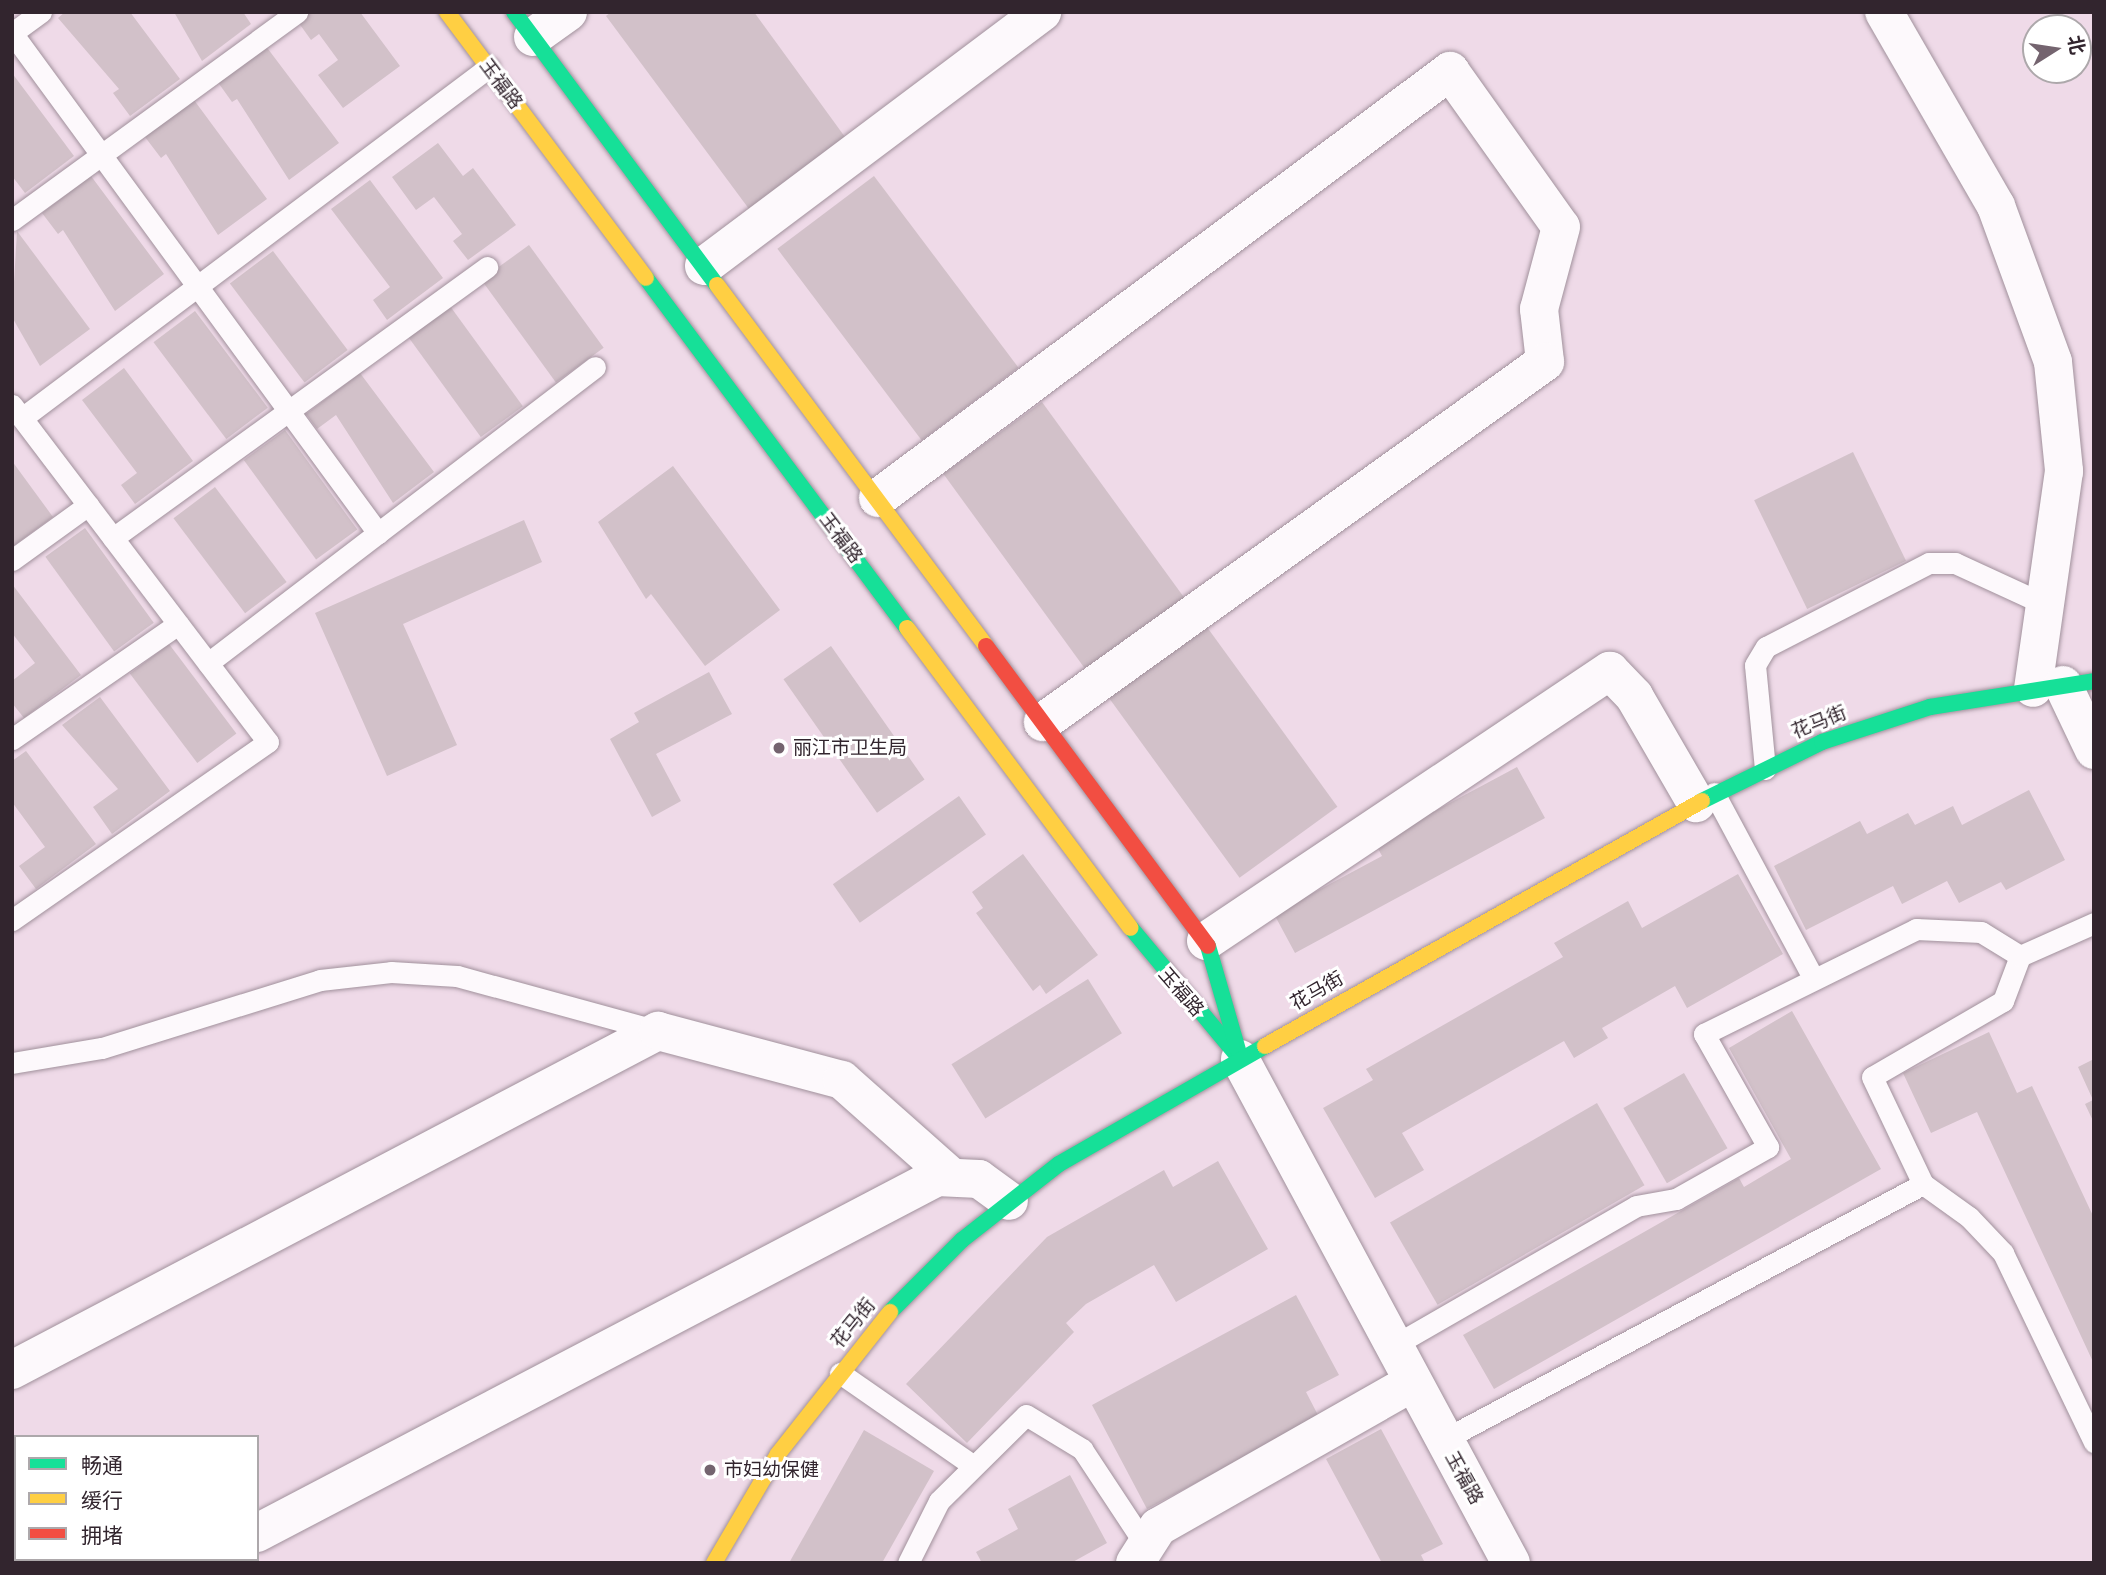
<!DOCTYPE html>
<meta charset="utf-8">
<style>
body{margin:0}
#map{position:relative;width:2106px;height:1575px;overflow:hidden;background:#efdae8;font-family:Rubik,"Noto Sans SC",sans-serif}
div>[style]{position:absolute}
.building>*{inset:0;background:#d2c1c9;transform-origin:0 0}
.roads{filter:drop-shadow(0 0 2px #a1919c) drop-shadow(0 0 2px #a1919c)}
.lane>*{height:21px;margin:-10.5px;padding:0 10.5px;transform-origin:10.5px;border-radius:10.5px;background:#fdf9fc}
.street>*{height:38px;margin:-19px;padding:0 19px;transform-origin:19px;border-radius:19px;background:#fdf9fc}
.fast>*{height:16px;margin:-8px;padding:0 8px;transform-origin:8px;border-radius:8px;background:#16e098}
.slow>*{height:16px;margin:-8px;padding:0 8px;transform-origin:8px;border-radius:8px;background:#ffcf43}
.jam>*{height:16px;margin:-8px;padding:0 8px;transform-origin:8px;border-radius:8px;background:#f24e42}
.dots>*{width:19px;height:19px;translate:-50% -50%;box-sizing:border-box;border:4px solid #fff;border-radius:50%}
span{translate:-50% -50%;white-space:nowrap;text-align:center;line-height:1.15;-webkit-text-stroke:6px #fff;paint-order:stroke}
.street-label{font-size:19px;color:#32252e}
.poi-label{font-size:19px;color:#32252e}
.left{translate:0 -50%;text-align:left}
.frame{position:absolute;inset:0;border:14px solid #32252e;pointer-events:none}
.legend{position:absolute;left:14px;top:1435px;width:245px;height:126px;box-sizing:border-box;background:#fff;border:2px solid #ada8ab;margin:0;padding:9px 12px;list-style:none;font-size:21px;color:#32252e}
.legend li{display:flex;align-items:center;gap:14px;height:35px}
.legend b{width:35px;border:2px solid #ada8ab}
.north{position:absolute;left:2022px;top:14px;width:70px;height:70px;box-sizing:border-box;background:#fff;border:2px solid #ada8ab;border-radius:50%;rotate:78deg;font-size:19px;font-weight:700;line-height:28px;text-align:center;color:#32252e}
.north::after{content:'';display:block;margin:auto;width:24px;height:32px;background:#74646f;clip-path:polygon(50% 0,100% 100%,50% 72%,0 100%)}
</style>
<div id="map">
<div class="building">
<div style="clip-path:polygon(65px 12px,130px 12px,180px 79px,130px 116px,113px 93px,119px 89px,58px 18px)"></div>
<div style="clip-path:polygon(174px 12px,243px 12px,251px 24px,202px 61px)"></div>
<div style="clip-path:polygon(305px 12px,360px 12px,400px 66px,343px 108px,318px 75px,338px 60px,319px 34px,311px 40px,296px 19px)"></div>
<div style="clip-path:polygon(611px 12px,754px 12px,845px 137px,749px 209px,606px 16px)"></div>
<div style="clip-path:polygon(265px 45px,339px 143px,289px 180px,237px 99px,232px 102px,217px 81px)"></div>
<div style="clip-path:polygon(12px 73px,74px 156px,25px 193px,12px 176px)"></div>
<div style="clip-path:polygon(194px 100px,267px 199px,218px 235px,166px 154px,161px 158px,145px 137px)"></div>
<div style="clip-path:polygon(438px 143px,463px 176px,473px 168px,516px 225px,468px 260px,453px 241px,462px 234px,434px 197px,416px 210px,392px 177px)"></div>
<div style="clip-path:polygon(91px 176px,164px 274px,115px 311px,63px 230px,58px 234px,42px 213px)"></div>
<div style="left:874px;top:176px;width:240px;height:121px;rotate:53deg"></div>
<div style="clip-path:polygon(370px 180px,443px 278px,387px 320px,373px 300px,390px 287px,331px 209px)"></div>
<div style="clip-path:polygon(17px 231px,90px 329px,40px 366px,12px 317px)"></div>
<div style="left:529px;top:245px;width:127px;height:59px;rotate:54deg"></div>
<div style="left:273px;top:251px;width:124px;height:54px;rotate:53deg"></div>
<div style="left:450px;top:306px;width:124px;height:52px;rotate:54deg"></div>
<div style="left:195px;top:311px;width:121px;height:52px;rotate:53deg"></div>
<div style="clip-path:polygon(124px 368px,193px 461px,135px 504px,121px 485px,137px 473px,82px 400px)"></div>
<div style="clip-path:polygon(360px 373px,434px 472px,393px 503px,336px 415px,317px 429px,306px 414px)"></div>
<div style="left:1042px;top:402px;width:243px;height:122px;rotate:54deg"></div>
<div style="left:285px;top:430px;width:123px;height:51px;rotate:54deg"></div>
<div style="left:1853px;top:452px;width:121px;height:110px;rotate:64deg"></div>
<div style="clip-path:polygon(12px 461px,53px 517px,12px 547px)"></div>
<div style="clip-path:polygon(673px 466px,780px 610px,705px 666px,651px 594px,646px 599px,598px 522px)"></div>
<div style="left:215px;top:487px;width:119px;height:52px;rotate:53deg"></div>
<div style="clip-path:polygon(524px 520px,542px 562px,403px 624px,457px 745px,387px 776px,315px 613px)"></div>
<div style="left:85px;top:528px;width:117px;height:49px;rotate:54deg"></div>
<div style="clip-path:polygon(12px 584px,81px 675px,24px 718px,12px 703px,12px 681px,35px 663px,12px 633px)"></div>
<div style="left:1204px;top:623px;width:227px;height:121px;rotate:54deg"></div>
<div style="left:169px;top:644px;width:112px;height:49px;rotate:53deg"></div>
<div style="left:831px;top:646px;width:163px;height:58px;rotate:55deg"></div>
<div style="clip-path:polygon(709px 672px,732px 714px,656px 754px,681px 801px,652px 817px,610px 739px,639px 722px,634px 713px)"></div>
<div style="clip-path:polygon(100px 697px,170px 791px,112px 834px,93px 807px,118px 789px,62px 725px)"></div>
<div style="clip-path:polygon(26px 751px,96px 844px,36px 889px,19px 866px,45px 847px,12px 802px,12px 761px)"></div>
<div style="clip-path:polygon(1517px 767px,1545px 818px,1295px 953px,1274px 914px,1382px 856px,1375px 843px)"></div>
<div style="clip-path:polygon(2029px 790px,2065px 860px,2006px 890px,2001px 882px,1959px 903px,1947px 881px,1902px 904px,1893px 886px,1806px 930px,1774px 866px,1860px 821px,1867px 834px,1908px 813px,1915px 825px,1953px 806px,1962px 825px)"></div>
<div style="left:959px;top:796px;width:47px;height:154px;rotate:55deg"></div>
<div style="clip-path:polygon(1023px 854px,1098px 955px,1046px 994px,1040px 985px,1033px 991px,976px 913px,983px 908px,972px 892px)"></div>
<div style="clip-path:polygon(1738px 874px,1783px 954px,1687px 1008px,1675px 986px,1602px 1028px,1608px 1038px,1574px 1058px,1564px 1041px,1402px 1133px,1424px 1170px,1375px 1198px,1323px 1108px,1373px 1080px,1366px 1069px,1563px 957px,1554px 943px,1628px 901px,1642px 928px)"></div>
<div style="left:1088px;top:979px;width:64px;height:161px;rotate:58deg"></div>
<div style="clip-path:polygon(1792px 1011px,1881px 1169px,1494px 1389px,1463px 1335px,1739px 1178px,1744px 1187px,1791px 1159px,1729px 1048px)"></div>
<div style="clip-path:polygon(1989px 1032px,2017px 1093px,2032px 1086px,2094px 1218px,2094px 1364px,1977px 1112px,1931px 1133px,1903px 1073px)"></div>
<div style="clip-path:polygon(2094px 1059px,2094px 1123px,2085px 1104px,2093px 1100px,2078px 1067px)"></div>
<div style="left:1684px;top:1073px;width:87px;height:70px;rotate:60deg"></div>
<div style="left:1597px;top:1103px;width:95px;height:239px;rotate:60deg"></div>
<div style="clip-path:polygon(1218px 1161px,1268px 1249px,1176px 1302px,1154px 1265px,1086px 1304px,1066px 1323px,1074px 1332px,967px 1443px,906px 1384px,1047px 1237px,1164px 1170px,1173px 1187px)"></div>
<div style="clip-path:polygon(1296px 1295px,1339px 1375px,1306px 1392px,1319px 1417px,1147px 1509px,1092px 1405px)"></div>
<div style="clip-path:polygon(1381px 1429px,1443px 1544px,1421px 1555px,1425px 1563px,1382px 1563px,1326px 1459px)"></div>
<div style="clip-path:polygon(864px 1430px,934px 1471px,882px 1563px,789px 1563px)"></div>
<div style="clip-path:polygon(1070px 1475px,1107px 1543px,1071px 1563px,982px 1563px,976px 1552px,1018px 1529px,1008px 1509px)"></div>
</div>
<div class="roads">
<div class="lane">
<div style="left:41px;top:12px;width:36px;rotate:144deg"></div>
<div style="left:12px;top:33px;width:620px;rotate:53.8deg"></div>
<div style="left:12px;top:220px;width:353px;rotate:-36.1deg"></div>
<div style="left:12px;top:405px;width:423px;rotate:52.8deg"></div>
<div style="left:268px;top:742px;width:312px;rotate:145.2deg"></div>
<div style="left:22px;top:418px;width:584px;rotate:-36.93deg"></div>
<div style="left:113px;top:538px;width:462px;rotate:-35.9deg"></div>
<div style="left:12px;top:560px;width:94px;rotate:-35.9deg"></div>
<div style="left:208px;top:663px;width:487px;rotate:-37.4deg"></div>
<div style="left:12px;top:739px;width:202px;rotate:-34.7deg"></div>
<div style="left:1765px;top:769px;width:104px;rotate:-95.5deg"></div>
<div style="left:1755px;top:665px;width:21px;rotate:-59deg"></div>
<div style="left:1766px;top:647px;width:183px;rotate:-27.3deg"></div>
<div style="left:1929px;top:563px;width:26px"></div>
<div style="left:1955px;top:563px;width:98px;rotate:24.7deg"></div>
<div style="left:1714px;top:793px;width:210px;rotate:61.8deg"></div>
<div style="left:2020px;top:956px;width:48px;rotate:110.7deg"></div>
<div style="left:2003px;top:1001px;width:151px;rotate:149.9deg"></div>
<div style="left:1872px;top:1077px;width:119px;rotate:64.5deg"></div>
<div style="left:1923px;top:1184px;width:57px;rotate:35.7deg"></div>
<div style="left:1969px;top:1217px;width:50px;rotate:46.6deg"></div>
<div style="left:2003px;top:1253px;width:210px;rotate:64.3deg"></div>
<div style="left:12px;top:1063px;width:91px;rotate:-9.5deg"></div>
<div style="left:102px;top:1048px;width:228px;rotate:-17.3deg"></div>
<div style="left:320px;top:980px;width:71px;rotate:-6.4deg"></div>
<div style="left:391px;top:972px;width:66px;rotate:3.5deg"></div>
<div style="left:457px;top:976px;width:208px;rotate:15.3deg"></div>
<div style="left:1393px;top:1346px;width:280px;rotate:-29.9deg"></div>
<div style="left:1636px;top:1206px;width:41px;rotate:-9.9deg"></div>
<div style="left:1676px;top:1199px;width:106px;rotate:-29.5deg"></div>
<div style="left:1768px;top:1147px;width:130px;rotate:-119.5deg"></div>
<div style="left:1704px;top:1034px;width:237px;rotate:-26.3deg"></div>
<div style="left:1916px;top:929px;width:65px;rotate:2.6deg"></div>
<div style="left:1981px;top:932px;width:46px;rotate:31.6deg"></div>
<div style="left:2020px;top:956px;width:81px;rotate:-24deg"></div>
<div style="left:840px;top:1373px;width:160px;rotate:34.8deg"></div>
<div style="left:1443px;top:1440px;width:544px;rotate:-28.07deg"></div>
<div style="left:908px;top:1563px;width:69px;rotate:-63.4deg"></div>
<div style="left:939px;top:1501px;width:122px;rotate:-44.7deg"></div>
<div style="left:1026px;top:1415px;width:66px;rotate:31.3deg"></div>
<div style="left:1082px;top:1449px;width:113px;rotate:56.6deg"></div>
</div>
<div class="street">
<div style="left:1884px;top:12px;width:224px;rotate:60deg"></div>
<div style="left:1996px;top:206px;width:166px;rotate:69.9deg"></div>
<div style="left:2053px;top:362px;width:110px;rotate:84.2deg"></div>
<div style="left:2064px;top:471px;width:219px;rotate:98.1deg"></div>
<div style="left:533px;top:37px;width:43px;rotate:-35.5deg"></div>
<div style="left:704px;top:266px;width:423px;rotate:-36.9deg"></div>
<div style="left:878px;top:498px;width:714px;rotate:-36.74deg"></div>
<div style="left:1450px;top:71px;width:191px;rotate:54.6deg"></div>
<div style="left:1561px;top:227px;width:85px;rotate:105deg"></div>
<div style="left:1539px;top:309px;width:53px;rotate:83.5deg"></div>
<div style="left:1545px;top:362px;width:618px;rotate:144.35deg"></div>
<div style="left:2063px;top:685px;width:72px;rotate:64.5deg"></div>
<div style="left:1206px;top:941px;width:486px;rotate:-33.8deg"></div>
<div style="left:1610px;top:671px;width:35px;rotate:46deg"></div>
<div style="left:1634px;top:696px;width:124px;rotate:59.9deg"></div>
<div style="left:1240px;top:1059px;width:572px;rotate:61.73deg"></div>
<div style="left:12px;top:1370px;width:730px;rotate:-27.69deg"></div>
<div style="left:658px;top:1031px;width:190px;rotate:14.9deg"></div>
<div style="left:842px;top:1080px;width:143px;rotate:41.6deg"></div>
<div style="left:12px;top:1489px;width:8px;rotate:60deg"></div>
<div style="left:257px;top:1533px;width:768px;rotate:-27.63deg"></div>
<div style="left:937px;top:1177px;width:42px;rotate:2.7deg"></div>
<div style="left:979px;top:1179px;width:37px;rotate:36deg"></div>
<div style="left:91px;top:1559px;width:7px;rotate:34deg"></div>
<div style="left:206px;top:1563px;width:7px;rotate:-34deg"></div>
<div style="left:1135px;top:1563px;width:43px;rotate:-57.4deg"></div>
<div style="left:1158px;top:1527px;width:292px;rotate:-29.6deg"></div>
</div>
<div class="fast">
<div style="left:514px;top:12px;width:340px;rotate:53.4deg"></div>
<div style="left:646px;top:278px;width:437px;rotate:53.3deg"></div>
<div style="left:1702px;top:801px;width:134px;rotate:-26.2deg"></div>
<div style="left:1822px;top:742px;width:114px;rotate:-18deg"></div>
<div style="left:1930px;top:707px;width:166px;rotate:-9deg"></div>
<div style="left:1131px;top:928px;width:170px;rotate:50.2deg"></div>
<div style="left:1208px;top:946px;width:108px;rotate:73.9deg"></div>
<div style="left:890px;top:1312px;width:102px;rotate:-45deg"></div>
<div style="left:962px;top:1240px;width:123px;rotate:-38.1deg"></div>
<div style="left:1059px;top:1164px;width:237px;rotate:-29.8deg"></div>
</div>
<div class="slow">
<div style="left:447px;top:12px;width:332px;rotate:53.2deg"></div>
<div style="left:717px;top:285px;width:450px;rotate:53.3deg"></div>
<div style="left:907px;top:628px;width:374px;rotate:53.3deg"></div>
<div style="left:1265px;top:1046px;width:501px;rotate:-29.28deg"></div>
<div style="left:714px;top:1563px;width:126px;rotate:-59.6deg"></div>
<div style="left:778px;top:1454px;width:181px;rotate:-51.7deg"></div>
</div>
<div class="jam">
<div style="left:986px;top:646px;width:373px;rotate:53.5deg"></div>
</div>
</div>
<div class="dots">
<div style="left:779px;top:748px;background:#74646f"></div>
<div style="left:710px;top:1470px;background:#74646f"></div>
</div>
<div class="street-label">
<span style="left:501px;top:84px;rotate:53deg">玉福路</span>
<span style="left:841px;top:538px;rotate:53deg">玉福路</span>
<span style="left:1819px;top:722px;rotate:-22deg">花马街</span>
<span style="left:1317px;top:991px;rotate:-30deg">花马街</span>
<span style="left:1181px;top:992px;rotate:49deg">玉福路</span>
<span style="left:853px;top:1323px;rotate:-51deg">花马街</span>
<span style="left:1464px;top:1478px;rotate:61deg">玉福路</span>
</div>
<div class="poi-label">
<span class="left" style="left:793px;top:748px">丽江市卫生局</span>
<span class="left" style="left:724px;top:1470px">市妇幼保健</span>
</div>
<div class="frame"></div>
<ul class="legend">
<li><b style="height:9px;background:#16e098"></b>畅通</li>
<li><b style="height:9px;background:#ffcf43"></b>缓行</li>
<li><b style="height:9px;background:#f24e42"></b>拥堵</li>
</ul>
<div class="north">北</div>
</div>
